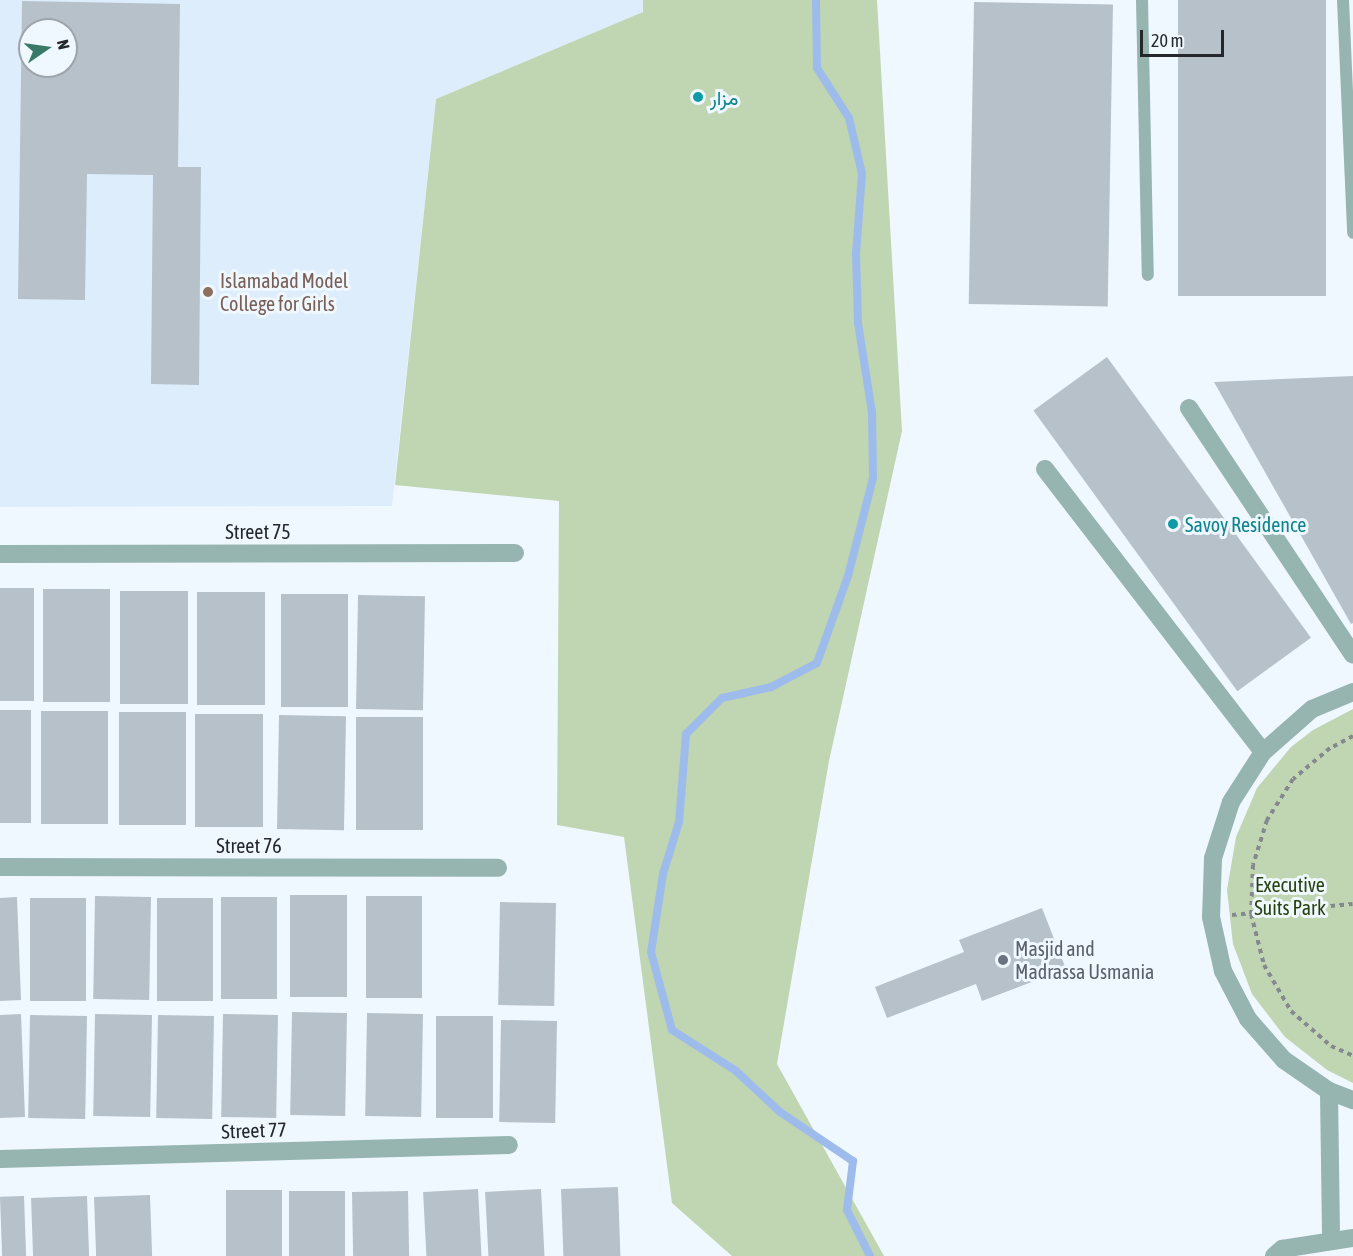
<!DOCTYPE html>
<meta charset="utf-8">
<style>
body{margin:0}
#map{position:relative;width:1353px;height:1256px;overflow:hidden;background:#f0f8ff;font-family:"Asap Condensed",Vazirmatn,sans-serif}
div>[style]{position:absolute}
.built>*{inset:0;background:#ddedfb}
.green>*{inset:0;background:#c0d5b2}
.stream>*{height:8px;margin:-4px;padding:0 4px;transform-origin:4px;border-radius:4px;background:#9ebceb}
.building>*{inset:0;background:#b7c1c9;transform-origin:0 0}
.path>*{height:4px;margin-top:-2px;transform-origin:0;background:repeating-linear-gradient(90deg,#84898f 0 4.5px,transparent 0 9px)}
.lane>*{height:12px;margin:-6px;padding:0 6px;transform-origin:6px;border-radius:6px;background:#96b4b0}
.street>*{height:18px;margin:-9px;padding:0 9px;transform-origin:9px;border-radius:9px;background:#96b4b0}
.dots>*{width:16px;height:16px;translate:-50% -50%;box-sizing:border-box;border:3px solid #f0f8ff;border-radius:50%}
span{translate:-50% -50%;white-space:nowrap;text-align:center;line-height:1.15;-webkit-text-stroke:6px #f0f8ff;paint-order:stroke}
.culture-label{font-size:20px;color:#0d838f}
.left{translate:0 -50%;text-align:left}
.education-label{font-size:20px;color:#785e54}
.street-label{font-size:20px;color:#24272b}
.park-label{font-size:20px;color:#26420e}
.worship-label{font-size:20px;color:#5b616d}
.north{position:absolute;left:18px;top:18px;width:60px;height:60px;box-sizing:border-box;background:#f0f8ff;border:2px solid #9ea4aa;border-radius:50%;rotate:77deg;font-size:16px;font-weight:700;line-height:24px;text-align:center;color:#24272b}
.north::after{content:'';display:block;margin:auto;width:21px;height:27px;background:#387968;clip-path:polygon(50% 0,100% 100%,50% 72%,0 100%)}
.scale{position:absolute;left:1140px;top:30px;width:84px;height:27px;box-sizing:border-box;border:3px solid #24272b;border-top:0;padding-left:8px;font-size:18px;line-height:21px;white-space:nowrap;color:#24272b;-webkit-text-stroke:4px #f0f8ff;paint-order:stroke}
</style>
<div id="map">
<div class="built">
<div style="clip-path:polygon(evenodd,0 0,643px 0,643px 12px,436px 99px,392px 506px,0 507px,0 0,30px 30px,66px 30px,66px 66px,30px 66px,30px 30px)"></div>
</div>
<div class="green">
<div style="clip-path:polygon(643px 0,877px 0,902px 431px,829px 761px,777px 1064px,884px 1256px,732px 1256px,672px 1203px,624px 837px,557px 825px,559px 501px,395px 485px,436px 99px,643px 12px)"></div>
<div style="clip-path:polygon(1353px 709px,1353px 1083px,1327px 1070px,1285px 1037px,1252px 994px,1233px 944px,1227px 890px,1236px 837px,1257px 788px,1291px 747px,1313px 730px)"></div>
</div>
<div class="stream">
<div style="left:816px;top:0;width:68px;rotate:89.2deg"></div>
<div style="left:817px;top:68px;width:59px;rotate:57.4deg"></div>
<div style="left:849px;top:118px;width:57px;rotate:76.9deg"></div>
<div style="left:862px;top:174px;width:80px;rotate:94.3deg"></div>
<div style="left:856px;top:254px;width:69px;rotate:88.3deg"></div>
<div style="left:858px;top:323px;width:90px;rotate:81.1deg"></div>
<div style="left:872px;top:412px;width:66px;rotate:89.1deg"></div>
<div style="left:873px;top:478px;width:101px;rotate:104.3deg"></div>
<div style="left:848px;top:576px;width:92px;rotate:109.6deg"></div>
<div style="left:817px;top:663px;width:52px;rotate:152.4deg"></div>
<div style="left:771px;top:687px;width:50px;rotate:167.3deg"></div>
<div style="left:722px;top:698px;width:51px;rotate:135deg"></div>
<div style="left:686px;top:734px;width:88px;rotate:94.5deg"></div>
<div style="left:679px;top:822px;width:54px;rotate:107.1deg"></div>
<div style="left:663px;top:874px;width:79px;rotate:98.7deg"></div>
<div style="left:651px;top:952px;width:81px;rotate:74.9deg"></div>
<div style="left:672px;top:1030px;width:76px;rotate:32.6deg"></div>
<div style="left:736px;top:1071px;width:60px;rotate:43deg"></div>
<div style="left:780px;top:1112px;width:88px;rotate:33.9deg"></div>
<div style="left:853px;top:1161px;width:49px;rotate:97deg"></div>
<div style="left:847px;top:1210px;width:51px;rotate:63.4deg"></div>
</div>
<div class="building">
<div style="left:1178px;top:0;width:148px;height:296px"></div>
<div style="clip-path:polygon(evenodd,22px 1px,180px 4px,178px 167px,201px 167px,199px 385px,151px 384px,153px 175px,87px 174px,85px 300px,18px 299px,22px 1px,30px 30px,66px 30px,66px 66px,30px 66px,30px 30px)"></div>
<div style="left:974px;top:2px;width:139px;height:302px;rotate:1deg"></div>
<div style="left:1107px;top:357px;width:347px;height:91px;rotate:54deg"></div>
<div style="clip-path:polygon(1353px 376px,1353px 623px,1351px 624px,1214px 382px)"></div>
<div style="left:0;top:588px;width:34px;height:113px"></div>
<div style="left:43px;top:589px;width:67px;height:113px"></div>
<div style="left:120px;top:591px;width:68px;height:113px"></div>
<div style="left:197px;top:592px;width:68px;height:113px"></div>
<div style="left:281px;top:594px;width:67px;height:113px"></div>
<div style="left:358px;top:595px;width:67px;height:114px;rotate:1deg"></div>
<div style="left:0;top:710px;width:31px;height:113px"></div>
<div style="left:41px;top:711px;width:67px;height:113px"></div>
<div style="left:119px;top:712px;width:67px;height:113px"></div>
<div style="left:195px;top:714px;width:68px;height:113px"></div>
<div style="left:279px;top:715px;width:67px;height:114px;rotate:1deg"></div>
<div style="left:356px;top:717px;width:67px;height:113px"></div>
<div style="left:290px;top:895px;width:57px;height:102px"></div>
<div style="left:95px;top:896px;width:56px;height:103px;rotate:1deg"></div>
<div style="left:366px;top:896px;width:56px;height:102px"></div>
<div style="clip-path:polygon(17px 897px,21px 1000px,0 1001px,0 898px)"></div>
<div style="left:221px;top:897px;width:56px;height:102px"></div>
<div style="left:30px;top:898px;width:56px;height:103px"></div>
<div style="left:157px;top:898px;width:56px;height:103px"></div>
<div style="left:500px;top:902px;width:56px;height:103px;rotate:1deg"></div>
<div style="clip-path:polygon(1042px 908px,1066px 969px,982px 1001px,976px 984px,887px 1018px,875px 987px,964px 952px,959px 940px)"></div>
<div style="left:292px;top:1012px;width:55px;height:103px;rotate:1deg"></div>
<div style="left:367px;top:1013px;width:56px;height:103px;rotate:1deg"></div>
<div style="clip-path:polygon(21px 1014px,25px 1117px,0 1118px,0 1015px)"></div>
<div style="left:95px;top:1014px;width:57px;height:102px;rotate:1deg"></div>
<div style="left:223px;top:1014px;width:55px;height:103px;rotate:1deg"></div>
<div style="left:30px;top:1015px;width:57px;height:103px;rotate:1deg"></div>
<div style="left:158px;top:1015px;width:56px;height:103px;rotate:1deg"></div>
<div style="left:436px;top:1016px;width:57px;height:102px"></div>
<div style="left:501px;top:1020px;width:56px;height:102px;rotate:1deg"></div>
<div style="left:618px;top:1187px;width:69px;height:57px;rotate:88deg"></div>
<div style="left:478px;top:1189px;width:67px;height:55px;rotate:87deg"></div>
<div style="left:541px;top:1189px;width:67px;height:56px;rotate:87deg"></div>
<div style="left:226px;top:1190px;width:56px;height:66px"></div>
<div style="left:289px;top:1191px;width:56px;height:65px"></div>
<div style="left:408px;top:1191px;width:65px;height:56px;rotate:89deg"></div>
<div style="left:150px;top:1195px;width:61px;height:56px;rotate:88deg"></div>
<div style="left:24px;top:1196px;width:60px;height:24px;rotate:88deg"></div>
<div style="left:87px;top:1196px;width:60px;height:56px;rotate:88deg"></div>
</div>
<div class="path">
<div style="left:1353px;top:736px;width:26px;rotate:152deg"></div>
<div style="left:1330px;top:748px;width:48px;rotate:140deg"></div>
<div style="left:1293px;top:779px;width:49px;rotate:122.4deg"></div>
<div style="left:1267px;top:820px;width:47px;rotate:107.3deg"></div>
<div style="left:1253px;top:865px;width:49px;rotate:92.3deg"></div>
<div style="left:1251px;top:914px;width:53px;rotate:75.7deg"></div>
<div style="left:1264px;top:965px;width:53px;rotate:59.6deg"></div>
<div style="left:1291px;top:1011px;width:53px;rotate:41.2deg"></div>
<div style="left:1331px;top:1046px;width:24px;rotate:24deg"></div>
<div style="left:1232px;top:915px;width:121px;rotate:-5.2deg"></div>
</div>
<div class="lane">
<div style="left:1142px;top:0;width:275px;rotate:88.8deg"></div>
<div style="left:1343px;top:0;width:233px;rotate:87.5deg"></div>
</div>
<div class="street">
<div style="left:1189px;top:408px;width:296px;rotate:56.4deg"></div>
<div style="left:1045px;top:469px;width:357px;rotate:52.4deg"></div>
<div style="left:0;top:554px;width:515px;rotate:-0.11deg"></div>
<div style="left:1353px;top:692px;width:44px;rotate:157.5deg"></div>
<div style="left:1312px;top:709px;width:65px;rotate:138.7deg"></div>
<div style="left:1263px;top:752px;width:59px;rotate:122.6deg"></div>
<div style="left:1231px;top:802px;width:59px;rotate:107.8deg"></div>
<div style="left:1213px;top:858px;width:59px;rotate:91.9deg"></div>
<div style="left:1211px;top:917px;width:55px;rotate:77.5deg"></div>
<div style="left:1223px;top:971px;width:54px;rotate:62.5deg"></div>
<div style="left:1248px;top:1019px;width:55px;rotate:48.7deg"></div>
<div style="left:1284px;top:1060px;width:55px;rotate:34.6deg"></div>
<div style="left:1329px;top:1091px;width:26px;rotate:21deg"></div>
<div style="left:0;top:867px;width:498px;rotate:0.1deg"></div>
<div style="left:1329px;top:1091px;width:150px;rotate:89.2deg"></div>
<div style="left:0;top:1159px;width:509px;rotate:-1.58deg"></div>
<div style="left:1274px;top:1256px;width:11px;rotate:-41deg"></div>
<div style="left:1282px;top:1249px;width:72px;rotate:-8.8deg"></div>
</div>
<div class="dots">
<div style="left:698px;top:97px;background:#0f9aa8"></div>
<div style="left:208px;top:292px;background:#8d6e63"></div>
<div style="left:1173px;top:524px;background:#0f9aa8"></div>
<div style="left:1003px;top:960px;background:#6b7280"></div>
</div>
<div class="culture-label">
<span class="left" style="left:710px;top:97px">مزار</span>
<span class="left" style="left:1185px;top:524px">Savoy Residence</span>
</div>
<div class="education-label">
<span class="left" style="left:220px;top:292px">Islamabad Model<br>College for Girls</span>
</div>
<div class="street-label">
<span style="left:258px;top:531px">Street 75</span>
<span style="left:249px;top:845px">Street 76</span>
<span style="left:254px;top:1130px;rotate:-2deg">Street 77</span>
</div>
<div class="park-label">
<span style="left:1290px;top:896px">Executive<br>Suits Park</span>
</div>
<div class="worship-label">
<span class="left" style="left:1015px;top:960px">Masjid and<br>Madrassa Usmania</span>
</div>
<div class="north">N</div>
<div class="scale">20 m</div>
</div>
